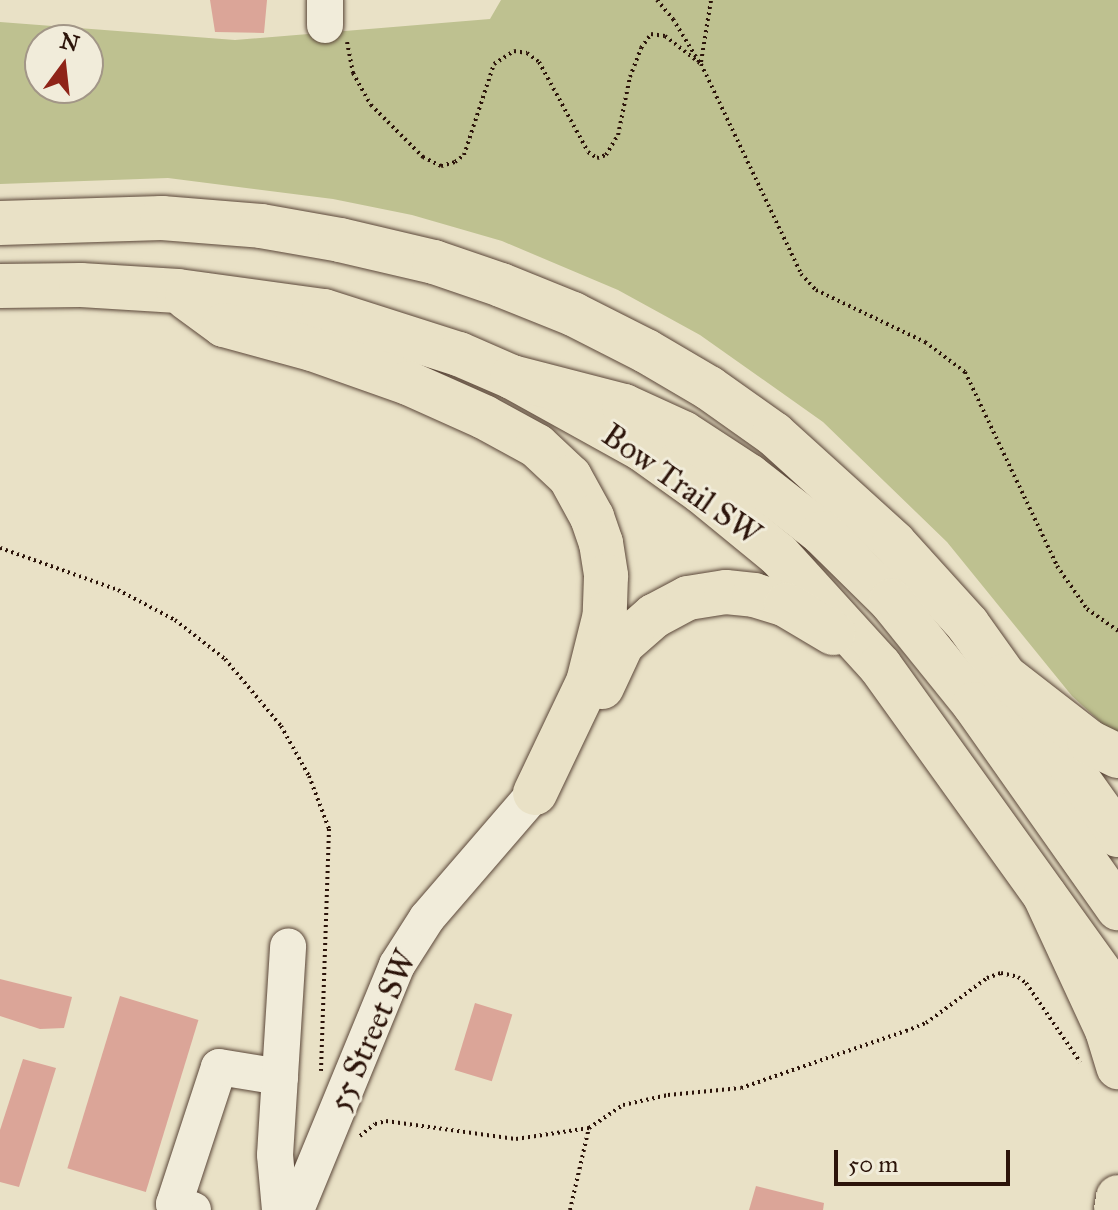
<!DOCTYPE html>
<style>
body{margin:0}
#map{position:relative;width:1118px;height:1210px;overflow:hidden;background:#e9e1c6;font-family:"IM FELL Great Primer",serif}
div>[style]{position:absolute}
.green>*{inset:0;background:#bec190}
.building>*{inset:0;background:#dba598;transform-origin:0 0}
.path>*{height:4px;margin-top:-2px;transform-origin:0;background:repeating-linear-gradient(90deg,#2c140a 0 2px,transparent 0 6px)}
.roads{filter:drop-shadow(0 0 2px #5b4739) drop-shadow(0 0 2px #5b4739)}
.minor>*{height:36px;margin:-18px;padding:0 18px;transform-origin:18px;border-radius:18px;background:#f1ecda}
.major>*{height:44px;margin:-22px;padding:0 22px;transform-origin:22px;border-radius:22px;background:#e9e1c6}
.highway>*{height:44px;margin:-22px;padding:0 22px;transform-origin:22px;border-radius:22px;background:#e9e1c6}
span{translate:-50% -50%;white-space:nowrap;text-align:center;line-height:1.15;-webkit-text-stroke:6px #f1ecda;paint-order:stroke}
.street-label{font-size:32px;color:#2c140a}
.north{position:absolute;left:24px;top:24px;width:80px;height:80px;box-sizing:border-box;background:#f1ecda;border:2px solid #a29687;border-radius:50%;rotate:15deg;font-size:22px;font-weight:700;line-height:32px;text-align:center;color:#2c140a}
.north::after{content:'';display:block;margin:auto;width:28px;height:36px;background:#8f2418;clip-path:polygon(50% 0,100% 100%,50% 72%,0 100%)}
.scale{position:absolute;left:834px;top:1150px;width:176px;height:36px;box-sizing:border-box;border:4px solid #2c140a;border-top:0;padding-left:10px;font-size:24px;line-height:28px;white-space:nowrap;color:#2c140a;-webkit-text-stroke:6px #f1ecda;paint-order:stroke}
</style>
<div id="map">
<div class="green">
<div style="clip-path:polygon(evenodd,501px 0,1118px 0,1118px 738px,1072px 696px,947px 542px,823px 422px,700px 335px,618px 290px,502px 241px,412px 215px,333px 199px,168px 178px,0 184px,0 22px,235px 40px,490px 19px,501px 0,40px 40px,88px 40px,88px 88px,40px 88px,40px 40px)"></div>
</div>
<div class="building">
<div style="clip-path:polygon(210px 0,267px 0,264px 33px,215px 32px)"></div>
<div style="clip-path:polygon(0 979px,72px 997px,64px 1028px,40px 1029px,0 1016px)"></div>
<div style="left:120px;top:996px;width:82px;height:180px;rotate:17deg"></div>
<div style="left:475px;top:1003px;width:39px;height:70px;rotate:17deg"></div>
<div style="clip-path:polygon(23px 1059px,56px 1068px,19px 1187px,0 1182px,0 1130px)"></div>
<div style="clip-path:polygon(756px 1186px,824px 1203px,823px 1210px,749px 1210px)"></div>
</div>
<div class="path">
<div style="left:657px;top:0;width:25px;rotate:50deg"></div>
<div style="left:673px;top:19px;width:50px;rotate:58.8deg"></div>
<div style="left:347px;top:42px;width:32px;rotate:79deg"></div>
<div style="left:353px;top:73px;width:37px;rotate:61deg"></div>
<div style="left:371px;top:105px;width:74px;rotate:45deg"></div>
<div style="left:423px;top:157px;width:20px;rotate:27deg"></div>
<div style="left:441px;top:166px;width:15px;rotate:-16deg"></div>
<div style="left:455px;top:162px;width:11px;rotate:-38deg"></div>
<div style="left:464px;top:155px;width:96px;rotate:-71.8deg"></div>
<div style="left:494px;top:64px;width:24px;rotate:-33deg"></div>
<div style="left:514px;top:51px;width:13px;rotate:9deg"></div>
<div style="left:527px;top:53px;width:15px;rotate:37deg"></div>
<div style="left:539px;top:62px;width:102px;rotate:61.4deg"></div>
<div style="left:588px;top:152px;width:11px;rotate:34deg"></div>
<div style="left:597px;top:158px;width:9px;rotate:-18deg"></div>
<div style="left:606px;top:155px;width:23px;rotate:-59deg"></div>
<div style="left:618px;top:135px;width:59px;rotate:-78.3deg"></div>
<div style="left:630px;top:77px;width:31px;rotate:-69deg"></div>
<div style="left:641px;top:48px;width:17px;rotate:-54deg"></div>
<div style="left:651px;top:34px;width:14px;rotate:8deg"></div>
<div style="left:665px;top:36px;width:46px;rotate:37.9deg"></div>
<div style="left:701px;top:64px;width:233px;rotate:64.5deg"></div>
<div style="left:801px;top:274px;width:22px;rotate:47deg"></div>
<div style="left:816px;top:290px;width:121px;rotate:25.5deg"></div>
<div style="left:925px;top:342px;width:50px;rotate:36.9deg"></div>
<div style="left:965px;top:372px;width:215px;rotate:64.6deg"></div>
<div style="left:1057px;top:566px;width:52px;rotate:55.1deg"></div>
<div style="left:1087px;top:609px;width:38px;rotate:35deg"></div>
<div style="left:701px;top:62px;width:63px;rotate:-80.8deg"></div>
<div style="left:0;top:548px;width:125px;rotate:19.6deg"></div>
<div style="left:118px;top:590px;width:64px;rotate:27.8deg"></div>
<div style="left:175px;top:620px;width:63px;rotate:38deg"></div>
<div style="left:225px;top:659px;width:87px;rotate:50.1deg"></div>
<div style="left:281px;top:726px;width:57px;rotate:60.8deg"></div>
<div style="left:309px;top:776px;width:57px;rotate:69.3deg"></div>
<div style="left:329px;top:829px;width:242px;rotate:91.9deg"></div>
<div style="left:360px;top:1136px;width:19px;rotate:-39deg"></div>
<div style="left:375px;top:1124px;width:11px;rotate:-15deg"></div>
<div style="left:386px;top:1121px;width:131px;rotate:7.9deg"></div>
<div style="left:516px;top:1139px;width:74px;rotate:-8.6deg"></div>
<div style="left:589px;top:1128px;width:41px;rotate:-34.1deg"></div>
<div style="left:623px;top:1105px;width:46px;rotate:-12.5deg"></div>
<div style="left:668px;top:1095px;width:73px;rotate:-5.5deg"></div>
<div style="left:741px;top:1088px;width:175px;rotate:-19.1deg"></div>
<div style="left:906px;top:1031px;width:22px;rotate:-22deg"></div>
<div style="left:926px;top:1023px;width:76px;rotate:-36.4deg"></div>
<div style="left:987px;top:978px;width:15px;rotate:-20deg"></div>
<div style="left:1001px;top:973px;width:17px;rotate:13deg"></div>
<div style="left:1018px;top:977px;width:10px;rotate:37deg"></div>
<div style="left:1026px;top:983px;width:96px;rotate:55.6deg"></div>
<div style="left:570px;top:1210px;width:84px;rotate:-77deg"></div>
</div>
<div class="roads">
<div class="minor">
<div style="left:325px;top:25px;width:25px;rotate:-90deg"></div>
<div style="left:193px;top:1210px;width:20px;rotate:-162deg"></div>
<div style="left:174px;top:1204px;width:144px;rotate:-71.8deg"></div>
<div style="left:219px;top:1067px;width:62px;rotate:9.3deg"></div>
<div style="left:280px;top:1210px;width:55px;rotate:-95.2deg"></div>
<div style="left:275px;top:1155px;width:209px;rotate:-86.4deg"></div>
<div style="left:296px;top:1210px;width:265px;rotate:-67.6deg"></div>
<div style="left:397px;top:965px;width:56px;rotate:-57.4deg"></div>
<div style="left:427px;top:918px;width:165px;rotate:-49.2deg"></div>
</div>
<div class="major">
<div style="left:0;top:223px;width:162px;rotate:-1.8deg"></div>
<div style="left:162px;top:218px;width:99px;rotate:4.6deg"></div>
<div style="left:261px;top:226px;width:80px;rotate:10deg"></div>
<div style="left:340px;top:240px;width:97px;rotate:13.2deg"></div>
<div style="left:434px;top:262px;width:71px;rotate:18.9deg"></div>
<div style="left:501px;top:285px;width:78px;rotate:21.9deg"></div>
<div style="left:573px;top:314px;width:82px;rotate:26.9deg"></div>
<div style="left:646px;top:351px;width:73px;rotate:30.4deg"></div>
<div style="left:709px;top:388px;width:80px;rotate:35.3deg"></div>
<div style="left:774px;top:434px;width:162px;rotate:42.2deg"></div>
<div style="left:894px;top:543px;width:110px;rotate:47.9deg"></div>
<div style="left:968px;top:625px;width:258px;rotate:54.5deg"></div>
<div style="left:0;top:286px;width:81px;rotate:-0.7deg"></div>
<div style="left:81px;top:285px;width:97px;rotate:3.5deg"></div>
<div style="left:178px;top:291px;width:147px;rotate:7.8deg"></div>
<div style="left:324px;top:311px;width:142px;rotate:17.7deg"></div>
<div style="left:459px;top:354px;width:58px;rotate:23.5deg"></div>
<div style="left:512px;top:377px;width:149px;rotate:29deg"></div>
<div style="left:642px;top:449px;width:74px;rotate:35.6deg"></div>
<div style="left:702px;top:492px;width:99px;rotate:39.3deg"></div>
<div style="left:779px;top:555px;width:150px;rotate:47.7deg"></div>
<div style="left:880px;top:666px;width:408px;rotate:54.3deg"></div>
<div style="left:187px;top:298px;width:46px;rotate:36.1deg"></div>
<div style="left:224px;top:325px;width:91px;rotate:15.3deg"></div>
<div style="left:312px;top:349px;width:102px;rotate:19.5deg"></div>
<div style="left:408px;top:383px;width:83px;rotate:24.1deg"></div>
<div style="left:484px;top:417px;width:60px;rotate:28.7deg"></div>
<div style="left:537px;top:446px;width:45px;rotate:43.2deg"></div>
<div style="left:570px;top:477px;width:46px;rotate:61.2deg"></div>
<div style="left:592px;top:517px;width:28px;rotate:71deg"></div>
<div style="left:601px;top:543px;width:33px;rotate:81deg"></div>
<div style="left:606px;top:576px;width:38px;rotate:92deg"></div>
<div style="left:605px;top:614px;width:70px;rotate:104deg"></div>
<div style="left:588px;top:682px;width:123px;rotate:115.5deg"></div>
<div style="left:602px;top:687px;width:47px;rotate:-65.1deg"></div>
<div style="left:622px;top:644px;width:43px;rotate:-41.2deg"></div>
<div style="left:654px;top:616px;width:38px;rotate:-28deg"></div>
<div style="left:688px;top:598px;width:38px;rotate:-9deg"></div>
<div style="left:726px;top:592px;width:28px;rotate:6deg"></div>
<div style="left:754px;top:595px;width:34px;rotate:17deg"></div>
<div style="left:786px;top:605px;width:55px;rotate:30.8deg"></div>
</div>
<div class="highway">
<div style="left:512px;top:377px;width:116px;rotate:14.5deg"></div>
<div style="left:624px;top:406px;width:65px;rotate:24.6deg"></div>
<div style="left:683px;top:433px;width:79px;rotate:33.1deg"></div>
<div style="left:749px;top:476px;width:93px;rotate:38deg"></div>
<div style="left:822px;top:533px;width:97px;rotate:44.6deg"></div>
<div style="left:891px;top:601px;width:132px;rotate:51.1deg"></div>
<div style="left:974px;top:704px;width:250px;rotate:54.8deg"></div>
<div style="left:1004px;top:676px;width:108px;rotate:37.8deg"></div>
<div style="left:1089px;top:742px;width:32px;rotate:26deg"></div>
<div style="left:1045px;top:896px;width:148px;rotate:65.2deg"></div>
<div style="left:1107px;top:1030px;width:39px;rotate:73deg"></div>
<div style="left:1116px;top:1210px;width:13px;rotate:-81deg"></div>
</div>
</div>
<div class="street-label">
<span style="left:681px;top:485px;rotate:35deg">Bow Trail SW</span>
<span style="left:373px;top:1031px;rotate:-66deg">55 Street SW</span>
</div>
<div class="north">N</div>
<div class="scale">50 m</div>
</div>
